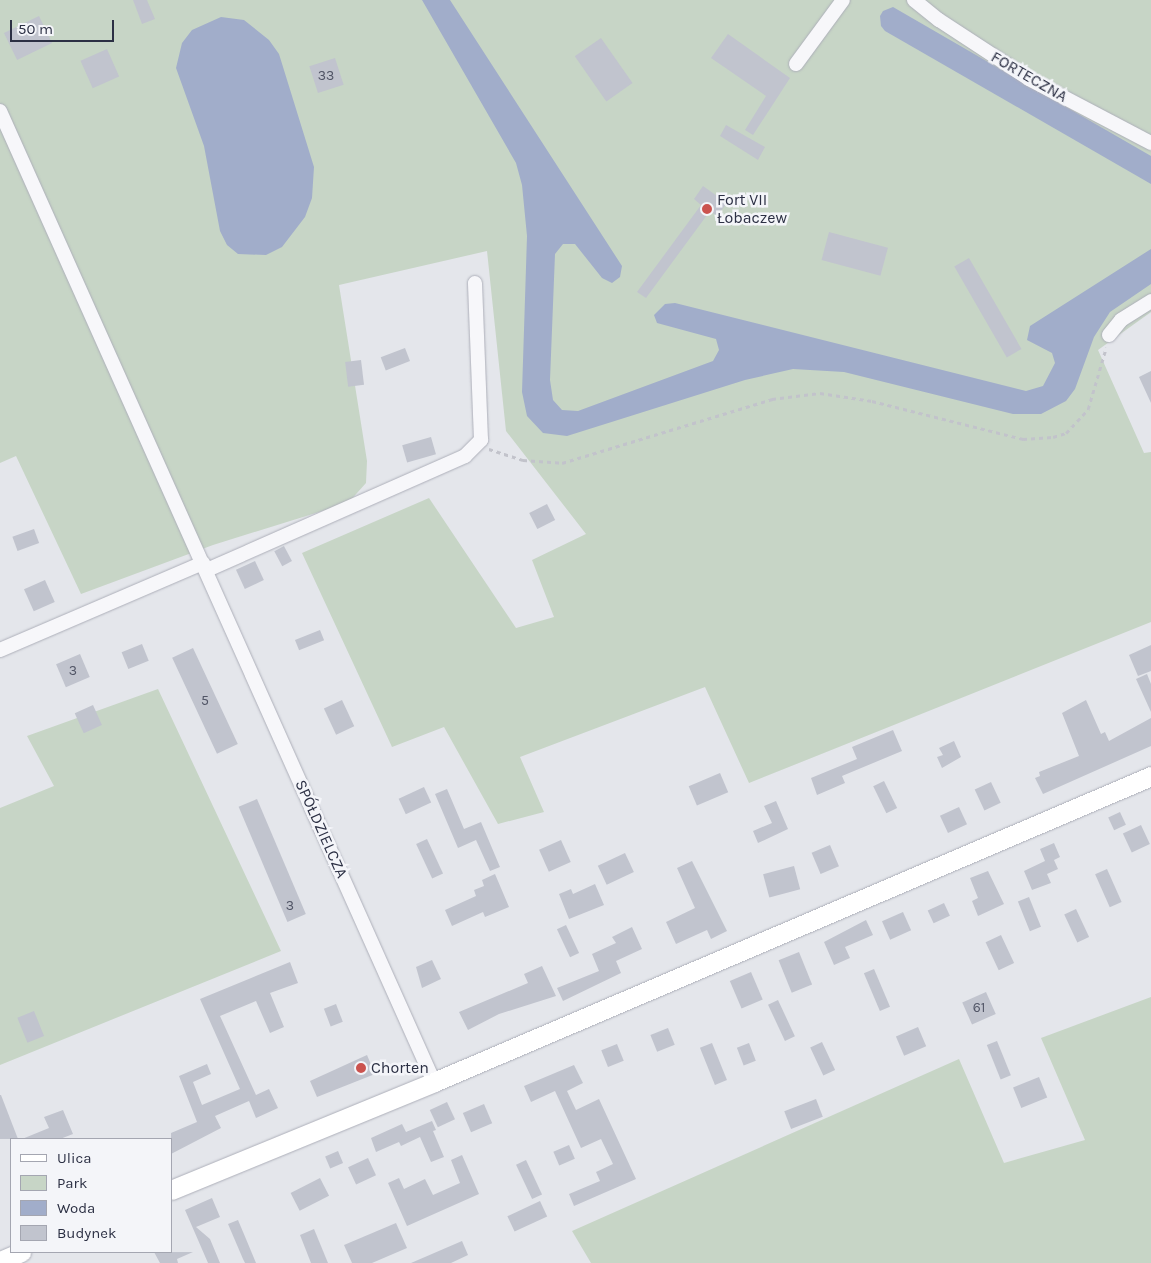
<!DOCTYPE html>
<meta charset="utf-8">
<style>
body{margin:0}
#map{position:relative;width:1151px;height:1263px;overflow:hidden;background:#e4e6eb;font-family:Karla,sans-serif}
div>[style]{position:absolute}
.green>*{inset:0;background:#c7d5c6}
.water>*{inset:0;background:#a1adca}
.building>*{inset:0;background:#c1c4ce;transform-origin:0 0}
.path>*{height:2.5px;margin-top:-1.25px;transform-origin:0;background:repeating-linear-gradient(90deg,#c2c3cb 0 4px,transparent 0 8px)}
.roads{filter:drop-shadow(0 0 1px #adafb9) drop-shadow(0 0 1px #adafb9)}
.minor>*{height:14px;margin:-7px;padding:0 7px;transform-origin:7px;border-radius:7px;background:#f7f7fa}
.major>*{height:19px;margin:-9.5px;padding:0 9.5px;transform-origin:9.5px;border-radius:9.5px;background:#fff}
.dots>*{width:14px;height:14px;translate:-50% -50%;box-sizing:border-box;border:2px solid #f4f5f9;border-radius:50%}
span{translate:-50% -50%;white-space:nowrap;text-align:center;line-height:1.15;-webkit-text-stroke:5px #f4f5f9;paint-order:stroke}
.number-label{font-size:14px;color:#515566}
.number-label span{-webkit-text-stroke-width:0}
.street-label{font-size:16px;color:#2c3044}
.poi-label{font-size:16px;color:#2c3044}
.left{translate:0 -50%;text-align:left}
.legend{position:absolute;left:10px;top:1138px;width:162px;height:115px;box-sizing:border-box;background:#f4f5f9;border:1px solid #a4a6b1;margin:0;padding:6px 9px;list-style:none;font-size:15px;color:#2c3044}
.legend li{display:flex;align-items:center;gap:10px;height:25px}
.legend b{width:25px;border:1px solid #a4a6b1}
.scale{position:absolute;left:10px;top:20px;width:104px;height:22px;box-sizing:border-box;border:2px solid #2c3044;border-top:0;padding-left:6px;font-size:15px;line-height:18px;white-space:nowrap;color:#2c3044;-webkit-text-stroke:4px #f4f5f9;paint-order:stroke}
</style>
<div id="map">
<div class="green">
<div style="clip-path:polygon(0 0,1151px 0,1151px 312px,1098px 350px,1144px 453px,1151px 452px,1151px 622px,749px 783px,705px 687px,520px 757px,544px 812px,498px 824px,444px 727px,392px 747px,302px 553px,429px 498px,516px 628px,554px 617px,532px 560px,586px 534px,506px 431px,487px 251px,339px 285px,367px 461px,366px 483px,348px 503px,213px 545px,81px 594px,16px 456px,0 463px)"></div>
<div style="clip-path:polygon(158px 689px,281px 951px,0 1065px,0 808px,54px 786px,27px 736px)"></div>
<div style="clip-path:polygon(1151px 997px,1151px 1263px,591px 1263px,572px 1231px,959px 1059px,1004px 1163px,1085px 1140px,1041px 1038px)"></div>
</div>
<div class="water">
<div style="clip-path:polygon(422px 0,450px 0,622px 266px,620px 277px,612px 283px,602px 278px,575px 244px,563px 244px,555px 254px,550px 380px,553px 400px,562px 410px,578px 411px,713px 361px,719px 350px,716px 339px,657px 323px,654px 315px,665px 304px,675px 303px,1026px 391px,1043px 386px,1055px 363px,1052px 353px,1027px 340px,1030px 326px,1151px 249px,1151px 284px,1110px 312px,1094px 337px,1075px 389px,1066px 401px,1041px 414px,1013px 414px,844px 372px,793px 369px,745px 380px,567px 436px,543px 433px,527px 416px,522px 392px,527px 236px,522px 185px,516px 163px)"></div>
<div style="clip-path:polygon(893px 7px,1151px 156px,1151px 184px,885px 31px,881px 26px,880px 16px,883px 11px)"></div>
<div style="clip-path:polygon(221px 17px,244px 20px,269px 40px,279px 54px,314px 167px,312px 198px,305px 217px,282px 247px,266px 255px,238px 254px,227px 245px,220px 231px,204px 146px,176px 68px,182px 43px,192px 30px)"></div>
</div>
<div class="building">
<div style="clip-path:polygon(133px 0,147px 0,155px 19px,142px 24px)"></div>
<div style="left:39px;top:16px;width:30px;height:39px;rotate:64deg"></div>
<div style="clip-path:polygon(728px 34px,790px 78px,753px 135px,745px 130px,766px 96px,711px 58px)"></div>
<div style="left:601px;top:38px;width:55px;height:32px;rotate:55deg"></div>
<div style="left:107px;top:49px;width:30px;height:29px;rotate:66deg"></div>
<div style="left:335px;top:58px;width:28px;height:27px;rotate:72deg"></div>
<div style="clip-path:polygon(726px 125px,765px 147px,758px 160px,720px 136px)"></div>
<div style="clip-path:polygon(703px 186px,727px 203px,717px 216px,710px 211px,646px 298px,637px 292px,701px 205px,694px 199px)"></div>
<div style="left:829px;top:232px;width:61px;height:29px;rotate:15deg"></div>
<div style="left:969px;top:258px;width:105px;height:17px;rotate:60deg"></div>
<div style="left:405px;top:348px;width:14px;height:26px;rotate:69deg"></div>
<div style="left:361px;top:360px;width:25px;height:16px;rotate:83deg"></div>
<div style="clip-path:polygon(1151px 371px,1151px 403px,1139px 377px)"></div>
<div style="left:431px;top:437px;width:18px;height:30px;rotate:74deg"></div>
<div style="left:547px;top:504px;width:18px;height:20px;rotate:63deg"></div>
<div style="left:34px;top:529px;width:15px;height:23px;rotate:70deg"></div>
<div style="left:284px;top:546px;width:17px;height:11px;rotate:62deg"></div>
<div style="left:255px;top:561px;width:21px;height:21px;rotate:65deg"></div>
<div style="left:45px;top:580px;width:24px;height:23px;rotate:66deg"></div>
<div style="left:320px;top:630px;width:11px;height:27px;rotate:68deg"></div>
<div style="left:142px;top:644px;width:18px;height:22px;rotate:68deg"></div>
<div style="clip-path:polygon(1151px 645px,1151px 671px,1138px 676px,1129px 655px)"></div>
<div style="left:193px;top:648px;width:106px;height:23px;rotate:65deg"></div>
<div style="left:80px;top:654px;width:25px;height:26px;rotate:67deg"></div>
<div style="clip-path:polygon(1147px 674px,1151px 684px,1151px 712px,1136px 679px)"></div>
<div style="left:342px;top:700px;width:29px;height:20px;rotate:65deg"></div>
<div style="clip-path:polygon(1086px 700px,1101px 734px,1105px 732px,1109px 741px,1151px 718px,1151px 746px,1043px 794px,1035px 778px,1040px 776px,1039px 772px,1079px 756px,1062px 713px)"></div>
<div style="left:93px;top:705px;width:22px;height:20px;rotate:66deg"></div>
<div style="clip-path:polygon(893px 730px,902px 751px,842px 776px,845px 783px,817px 795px,811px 778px,857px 759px,852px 747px)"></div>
<div style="clip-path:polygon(954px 741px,961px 757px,942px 768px,937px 757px,943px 755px,939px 748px)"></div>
<div style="left:720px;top:773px;width:21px;height:34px;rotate:67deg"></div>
<div style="left:884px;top:781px;width:30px;height:12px;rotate:64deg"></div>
<div style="left:991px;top:782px;width:23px;height:18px;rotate:65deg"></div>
<div style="left:424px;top:787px;width:17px;height:28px;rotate:65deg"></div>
<div style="clip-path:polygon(447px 789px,464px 829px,481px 822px,500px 867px,490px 871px,476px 840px,458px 848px,435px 794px)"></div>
<div style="left:257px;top:799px;width:125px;height:20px;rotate:67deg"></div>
<div style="clip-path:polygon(776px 801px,788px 829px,758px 843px,753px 831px,772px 823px,764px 806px)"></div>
<div style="left:959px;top:807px;width:19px;height:21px;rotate:65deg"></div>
<div style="left:1120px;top:812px;width:14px;height:13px;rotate:65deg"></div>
<div style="left:1141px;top:825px;width:21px;height:20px;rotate:65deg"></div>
<div style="left:427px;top:839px;width:38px;height:12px;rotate:65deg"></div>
<div style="left:561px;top:840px;width:24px;height:24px;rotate:66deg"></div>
<div style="clip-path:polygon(1054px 843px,1060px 857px,1054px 860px,1058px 869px,1047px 874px,1051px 883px,1032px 890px,1024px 871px,1045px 861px,1040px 849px)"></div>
<div style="left:830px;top:845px;width:23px;height:20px;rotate:67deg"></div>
<div style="left:625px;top:853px;width:21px;height:30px;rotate:65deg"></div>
<div style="clip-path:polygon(692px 861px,727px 931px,711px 939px,707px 930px,676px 944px,666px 922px,695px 908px,677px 868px)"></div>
<div style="left:794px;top:866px;width:24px;height:32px;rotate:75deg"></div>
<div style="left:1107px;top:869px;width:36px;height:13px;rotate:66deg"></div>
<div style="clip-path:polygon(988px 871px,1004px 904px,978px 916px,972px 901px,978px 898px,970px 878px)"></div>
<div style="clip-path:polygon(495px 874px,509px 907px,485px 917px,483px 912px,452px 926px,445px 910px,476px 896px,474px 890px,484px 886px,482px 880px)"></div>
<div style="clip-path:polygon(595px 884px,604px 905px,569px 919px,559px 894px,571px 889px,573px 894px)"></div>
<div style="left:1029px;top:897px;width:32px;height:12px;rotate:68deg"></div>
<div style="left:944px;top:903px;width:14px;height:18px;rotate:65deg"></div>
<div style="left:1076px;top:909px;width:31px;height:13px;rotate:65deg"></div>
<div style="left:903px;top:912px;width:20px;height:23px;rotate:66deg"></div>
<div style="clip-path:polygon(866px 920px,873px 935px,845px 947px,850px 958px,834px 965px,824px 942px)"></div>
<div style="left:566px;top:925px;width:31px;height:10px;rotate:65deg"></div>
<div style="clip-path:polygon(632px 927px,642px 949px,616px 961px,621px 973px,563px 1001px,557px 988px,599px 971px,592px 954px,616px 943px,612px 937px)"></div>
<div style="left:1001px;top:935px;width:31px;height:17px;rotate:65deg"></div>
<div style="left:799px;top:952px;width:35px;height:22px;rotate:68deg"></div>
<div style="clip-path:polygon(432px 960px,441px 979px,422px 988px,416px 967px)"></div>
<div style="clip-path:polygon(290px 962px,298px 983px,270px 993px,284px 1027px,270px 1033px,256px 1001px,220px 1016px,256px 1095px,269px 1089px,278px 1108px,256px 1118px,249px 1101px,215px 1116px,221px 1128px,171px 1154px,171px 1133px,197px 1122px,179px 1076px,207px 1064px,211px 1074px,193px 1082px,202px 1105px,240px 1089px,200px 999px)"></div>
<div style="clip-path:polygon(542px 966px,556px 996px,499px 1014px,468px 1030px,459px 1012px,528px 983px,524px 974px)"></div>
<div style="left:874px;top:969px;width:41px;height:11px;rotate:67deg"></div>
<div style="left:751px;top:972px;width:30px;height:23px;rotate:67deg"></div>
<div style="left:986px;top:992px;width:24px;height:26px;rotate:66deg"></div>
<div style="left:778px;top:1000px;width:40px;height:11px;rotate:65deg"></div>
<div style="left:336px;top:1004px;width:19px;height:13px;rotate:69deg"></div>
<div style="left:34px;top:1011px;width:27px;height:18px;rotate:68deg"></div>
<div style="left:918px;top:1027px;width:21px;height:24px;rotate:67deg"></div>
<div style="left:668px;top:1028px;width:18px;height:19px;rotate:68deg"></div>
<div style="left:997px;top:1041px;width:37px;height:11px;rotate:68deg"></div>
<div style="left:822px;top:1042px;width:31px;height:13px;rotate:65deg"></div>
<div style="left:712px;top:1043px;width:40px;height:13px;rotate:68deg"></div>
<div style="left:749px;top:1043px;width:19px;height:13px;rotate:69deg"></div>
<div style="left:617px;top:1044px;width:18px;height:17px;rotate:68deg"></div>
<div style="clip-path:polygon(367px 1055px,375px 1074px,317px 1097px,310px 1081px)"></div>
<div style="clip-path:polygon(574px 1065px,583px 1083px,567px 1091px,576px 1110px,599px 1099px,636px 1179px,574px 1206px,569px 1194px,600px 1181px,596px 1172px,613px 1164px,601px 1139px,581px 1148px,555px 1091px,531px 1102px,524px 1086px)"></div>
<div style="left:1039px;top:1077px;width:22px;height:28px;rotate:68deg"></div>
<div style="clip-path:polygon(0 1095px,1px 1095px,18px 1139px,0 1139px)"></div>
<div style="left:816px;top:1099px;width:19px;height:34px;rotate:69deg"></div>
<div style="left:447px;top:1102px;width:19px;height:19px;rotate:65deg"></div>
<div style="left:484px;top:1104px;width:21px;height:23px;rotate:67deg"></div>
<div style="clip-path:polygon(63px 1110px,73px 1134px,60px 1139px,22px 1139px,49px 1128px,44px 1117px)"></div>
<div style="clip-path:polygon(432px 1121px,436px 1130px,433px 1131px,444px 1157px,431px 1162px,420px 1137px,401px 1146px,399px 1142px,376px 1152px,371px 1138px,402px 1124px,406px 1132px)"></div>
<div style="left:569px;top:1145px;width:15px;height:17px;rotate:67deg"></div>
<div style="left:338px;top:1151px;width:13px;height:14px;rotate:67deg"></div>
<div style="clip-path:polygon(462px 1155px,479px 1194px,407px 1226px,388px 1183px,399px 1178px,404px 1189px,425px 1179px,433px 1195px,460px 1183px,451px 1160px)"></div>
<div style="left:368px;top:1158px;width:19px;height:22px;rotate:65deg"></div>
<div style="left:526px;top:1160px;width:38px;height:11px;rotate:65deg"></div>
<div style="left:320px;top:1178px;width:20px;height:33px;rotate:63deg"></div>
<div style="clip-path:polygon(212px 1198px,220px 1217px,196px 1227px,210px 1239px,220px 1263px,208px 1263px,185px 1210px)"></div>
<div style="left:540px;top:1201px;width:17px;height:36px;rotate:65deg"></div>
<div style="clip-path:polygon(238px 1220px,246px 1239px,256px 1263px,245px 1263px,243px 1259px,228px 1224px)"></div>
<div style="clip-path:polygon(396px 1223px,407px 1248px,372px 1263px,352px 1263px,344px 1245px)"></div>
<div style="clip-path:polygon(314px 1229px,328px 1263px,311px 1263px,300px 1235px)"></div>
<div style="clip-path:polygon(462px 1241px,468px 1255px,451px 1263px,411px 1263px)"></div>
<div style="clip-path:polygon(154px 1252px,193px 1252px,177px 1259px,178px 1263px,160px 1263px)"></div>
</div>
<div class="path">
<div style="left:489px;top:449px;width:36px;rotate:18deg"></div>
<div style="left:523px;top:460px;width:39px;rotate:4deg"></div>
<div style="left:562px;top:463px;width:220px;rotate:-16.9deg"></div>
<div style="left:772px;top:399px;width:48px;rotate:-7.1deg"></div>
<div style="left:820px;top:393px;width:53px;rotate:8.7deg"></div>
<div style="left:872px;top:401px;width:156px;rotate:14.1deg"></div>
<div style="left:1023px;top:439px;width:30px;rotate:-4deg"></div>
<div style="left:1053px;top:437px;width:14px;rotate:-17deg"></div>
<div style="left:1066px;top:433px;width:33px;rotate:-47deg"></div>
<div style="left:1088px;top:409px;width:64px;rotate:-73.6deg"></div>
</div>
<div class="roads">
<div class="minor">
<div style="left:914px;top:0;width:32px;rotate:39deg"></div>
<div style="left:939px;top:20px;width:108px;rotate:33.2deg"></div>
<div style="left:1029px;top:79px;width:138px;rotate:27.7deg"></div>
<div style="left:796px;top:64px;width:79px;rotate:-53.7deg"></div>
<div style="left:0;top:111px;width:1064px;rotate:65.92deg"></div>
<div style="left:1109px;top:335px;width:19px;rotate:-51deg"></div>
<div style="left:1121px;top:320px;width:36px;rotate:-32deg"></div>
<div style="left:207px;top:570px;width:282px;rotate:-23.8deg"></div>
<div style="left:465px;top:456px;width:23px;rotate:-45deg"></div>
<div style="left:481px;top:440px;width:157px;rotate:-92.2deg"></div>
<div style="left:0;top:650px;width:221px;rotate:-23.2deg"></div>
</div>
<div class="major">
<div style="left:171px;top:1190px;width:284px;rotate:-22.3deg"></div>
<div style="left:434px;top:1082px;width:780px;rotate:-23.11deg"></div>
<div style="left:0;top:1261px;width:23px;rotate:-23deg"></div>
</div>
</div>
<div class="dots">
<div style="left:707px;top:209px;background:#cb534f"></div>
<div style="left:361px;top:1068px;background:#cb534f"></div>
</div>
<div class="number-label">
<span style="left:326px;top:76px">33</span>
<span style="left:73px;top:671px">3</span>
<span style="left:205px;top:701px">5</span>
<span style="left:290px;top:906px">3</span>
<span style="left:979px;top:1008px">61</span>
</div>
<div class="street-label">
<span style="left:1029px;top:77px;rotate:30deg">FORTECZNA</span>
<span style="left:321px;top:829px;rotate:66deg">SPÓŁDZIELCZA</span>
</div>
<div class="poi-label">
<span class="left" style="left:717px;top:209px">Fort VII<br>Łobaczew</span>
<span class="left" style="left:371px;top:1068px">Chorten</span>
</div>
<ul class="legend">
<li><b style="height:6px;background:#fff"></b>Ulica</li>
<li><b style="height:14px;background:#c7d5c6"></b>Park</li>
<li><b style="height:14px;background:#a1adca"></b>Woda</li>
<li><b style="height:14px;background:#c1c4ce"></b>Budynek</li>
</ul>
<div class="scale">50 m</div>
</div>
